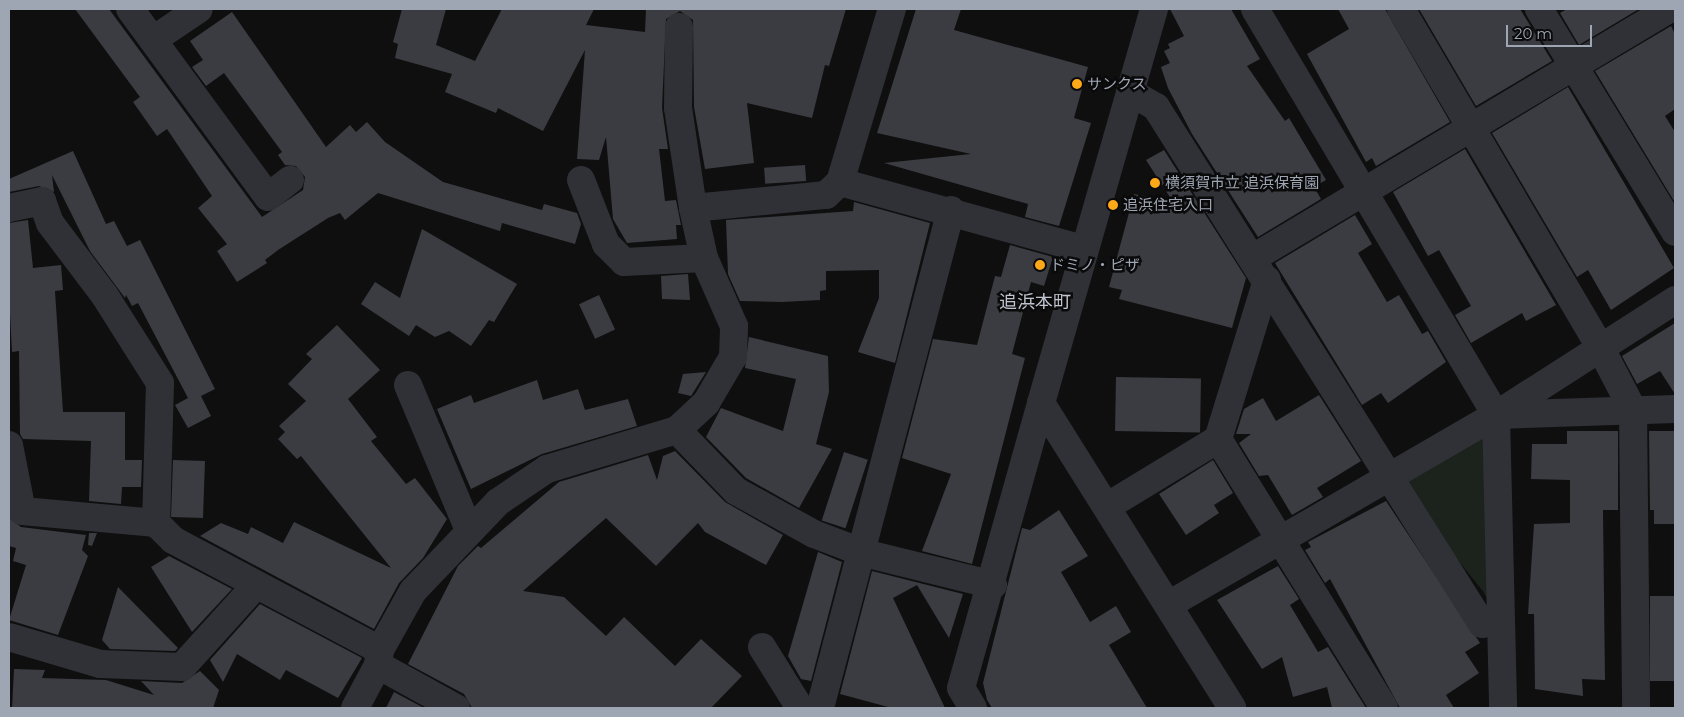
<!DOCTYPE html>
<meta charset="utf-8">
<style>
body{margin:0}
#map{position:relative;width:1684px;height:717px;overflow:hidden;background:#0f0f10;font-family:Montserrat,"Noto Sans JP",sans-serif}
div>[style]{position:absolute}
.green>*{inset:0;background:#1b231c}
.building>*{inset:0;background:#3b3c41;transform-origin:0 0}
.minor>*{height:28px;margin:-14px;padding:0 14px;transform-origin:14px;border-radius:14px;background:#303136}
.dots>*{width:14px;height:14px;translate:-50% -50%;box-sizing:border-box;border:2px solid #0a0a0b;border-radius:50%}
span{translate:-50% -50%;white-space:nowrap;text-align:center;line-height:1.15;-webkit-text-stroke:5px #0a0a0b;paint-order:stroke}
.poi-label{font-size:15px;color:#9ea5b3}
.left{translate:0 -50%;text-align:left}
.quarter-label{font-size:18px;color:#c0c4ce}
.frame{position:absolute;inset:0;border:10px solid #9ea5b3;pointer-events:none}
.scale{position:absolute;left:1506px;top:25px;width:86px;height:22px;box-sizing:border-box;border:2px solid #9ea5b3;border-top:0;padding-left:6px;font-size:15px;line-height:18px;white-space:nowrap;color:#9ea5b3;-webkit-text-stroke:4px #0a0a0b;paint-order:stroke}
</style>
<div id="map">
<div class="green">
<div style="clip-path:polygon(1496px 415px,1501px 621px,1482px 590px,1390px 476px)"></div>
</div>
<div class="building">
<div style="clip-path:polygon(75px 9px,109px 9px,262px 217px,303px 190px,305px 177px,296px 166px,285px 165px,278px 155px,282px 152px,224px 73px,206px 86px,192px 67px,203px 60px,190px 41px,232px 12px,326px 147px,350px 125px,356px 132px,367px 122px,385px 142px,443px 182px,542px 210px,544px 204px,577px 213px,581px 224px,575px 244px,502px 223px,500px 231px,378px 193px,345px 220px,340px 213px,328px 218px,278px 250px,265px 260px,267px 263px,237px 282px,217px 251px,227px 244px,198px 208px,212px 196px,167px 129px,157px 136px,133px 102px,140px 97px)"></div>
<div style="clip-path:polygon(402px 9px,446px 9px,436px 45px,475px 61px,502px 9px,594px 9px,586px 25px,645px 32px,646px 9px,846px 9px,829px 66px,825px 65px,812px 118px,747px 103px,754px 163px,705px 169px,694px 107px,693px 20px,680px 11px,666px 19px,662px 108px,668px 149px,659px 149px,665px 201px,676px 200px,681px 225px,676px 225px,677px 239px,627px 243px,613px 219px,606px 137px,599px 160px,577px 159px,585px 50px,543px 131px,498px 108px,496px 113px,445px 92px,452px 74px,395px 58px,398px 44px,393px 42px)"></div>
<div style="clip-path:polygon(916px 9px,961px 9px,954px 30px,1088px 67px,1074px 118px,1091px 123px,1059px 226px,1025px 217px,1028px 204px,884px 163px,971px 154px,877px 133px)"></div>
<div style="clip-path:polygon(1170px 9px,1231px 9px,1260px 59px,1247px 66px,1285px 121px,1289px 118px,1326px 180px,1314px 187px,1321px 199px,1258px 237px,1192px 134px,1168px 88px,1161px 67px,1170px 63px,1164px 51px,1170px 48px,1168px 44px,1184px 36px)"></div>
<div style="clip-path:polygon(1338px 9px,1385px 9px,1450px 122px,1376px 166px,1372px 158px,1366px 162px,1307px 54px,1349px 29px)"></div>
<div style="clip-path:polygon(1419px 9px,1520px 9px,1552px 61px,1476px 106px)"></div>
<div style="clip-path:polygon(1567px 9px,1639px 9px,1579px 45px,1560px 13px)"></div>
<div style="clip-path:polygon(1671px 26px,1675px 34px,1675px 109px,1665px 116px,1675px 132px,1674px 201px,1595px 71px)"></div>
<div style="clip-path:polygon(1568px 87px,1674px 268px,1611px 310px,1588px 270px,1577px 277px,1492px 133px)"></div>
<div style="clip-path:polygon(1465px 149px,1556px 305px,1526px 321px,1522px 313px,1471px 343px,1455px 315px,1471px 306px,1439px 250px,1428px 256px,1393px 192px)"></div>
<div style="clip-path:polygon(1164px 150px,1246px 278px,1232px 328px,1119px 299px,1122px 290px,1109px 287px,1134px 194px,1173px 202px,1146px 160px)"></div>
<div style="clip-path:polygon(73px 151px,106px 224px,114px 221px,127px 246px,140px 240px,215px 389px,201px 396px,211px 416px,188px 428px,175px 405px,188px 398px,138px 303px,132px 306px,126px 295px,125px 298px,90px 251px,52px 175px,54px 192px,39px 186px,9px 192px,9px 179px)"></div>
<div style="left:805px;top:165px;width:16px;height:41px;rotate:86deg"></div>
<div style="clip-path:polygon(854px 202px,930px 223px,895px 363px,858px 352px,879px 298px,879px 270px,826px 271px,826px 290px,820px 291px,820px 300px,782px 302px,740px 301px,728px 274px,726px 220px,853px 211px)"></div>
<div style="clip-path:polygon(1355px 215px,1372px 244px,1358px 253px,1387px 302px,1399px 295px,1422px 334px,1428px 331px,1446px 362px,1388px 403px,1381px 393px,1362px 405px,1275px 263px)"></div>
<div style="clip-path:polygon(28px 220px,33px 268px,61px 265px,63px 290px,55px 291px,63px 412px,125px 412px,125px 460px,142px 460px,141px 487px,122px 487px,121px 504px,89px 501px,91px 441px,23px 439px,20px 434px,19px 351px,12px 352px,9px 295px,9px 223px)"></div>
<div style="clip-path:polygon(422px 229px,517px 284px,494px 322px,489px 320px,471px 346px,449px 331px,435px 337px,416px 325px,409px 336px,361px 304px,375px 282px,400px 298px)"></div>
<div style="clip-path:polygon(1010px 245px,1053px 257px,1044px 286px,1031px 282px,1012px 354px,1025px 358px,972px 564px,922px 551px,951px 474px,902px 458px,933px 339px,977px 345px,995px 276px,1001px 277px)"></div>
<div style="clip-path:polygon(688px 274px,690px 300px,662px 299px,661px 276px)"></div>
<div style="left:599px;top:295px;width:38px;height:22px;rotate:65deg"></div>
<div style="clip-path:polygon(1675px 323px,1675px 394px,1660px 371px,1637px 384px,1622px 356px)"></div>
<div style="clip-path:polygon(337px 325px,380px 370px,348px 399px,377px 437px,371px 441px,406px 484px,415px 478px,447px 519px,423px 558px,399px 583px,374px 629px,200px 536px,221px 523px,248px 534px,251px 527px,283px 543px,294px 522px,391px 568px,301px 456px,297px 459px,278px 439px,285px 432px,279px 426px,306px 401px,288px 384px,312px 359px,306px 354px)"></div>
<div style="clip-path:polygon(749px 337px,828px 356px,829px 392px,816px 444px,832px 449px,799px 508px,746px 478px,706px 437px,721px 408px,783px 431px,796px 379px,745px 368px)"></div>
<div style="clip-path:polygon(706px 372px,691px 396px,678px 393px,683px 374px)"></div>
<div style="left:1116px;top:377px;width:85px;height:54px;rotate:1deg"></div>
<div style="clip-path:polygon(537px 380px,543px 400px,578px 389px,585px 410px,628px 399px,637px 426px,542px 454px,471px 489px,437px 409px,471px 395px,474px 403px)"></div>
<div style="clip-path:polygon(1319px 395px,1361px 461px,1317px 488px,1323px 497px,1292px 515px,1268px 475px,1259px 476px,1239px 443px,1251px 434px,1236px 434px,1244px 409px,1263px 398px,1276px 421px)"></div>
<div style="clip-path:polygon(1567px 431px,1618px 431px,1618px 510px,1603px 510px,1605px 680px,1582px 679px,1583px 696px,1535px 689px,1534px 614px,1528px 614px,1534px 524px,1570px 523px,1570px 480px,1531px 479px,1532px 444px,1567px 444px)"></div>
<div style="clip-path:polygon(1649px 431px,1675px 431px,1675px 524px,1654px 524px,1654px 510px,1650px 510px)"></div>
<div style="clip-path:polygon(675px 451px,725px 502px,783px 535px,766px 565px,705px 532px,698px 523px,656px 566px,606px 518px,523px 591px,564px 597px,606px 636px,624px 617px,675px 666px,701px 639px,742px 676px,711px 708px,472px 708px,464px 694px,408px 664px,458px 566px,478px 546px,481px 548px,559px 482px,648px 455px,657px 480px,663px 456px)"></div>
<div style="left:844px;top:452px;width:25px;height:72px;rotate:18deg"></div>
<div style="left:173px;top:460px;width:32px;height:57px;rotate:2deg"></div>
<div style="clip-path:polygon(1213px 460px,1233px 493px,1214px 505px,1219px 513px,1186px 535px,1159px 494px)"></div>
<div style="clip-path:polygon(1386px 501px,1480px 643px,1465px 652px,1479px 673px,1446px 695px,1454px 708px,1400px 708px,1330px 579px,1325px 583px,1305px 550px,1311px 547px,1308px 542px)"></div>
<div style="clip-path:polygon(1059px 510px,1088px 556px,1061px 572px,1090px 622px,1116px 606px,1131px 632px,1109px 645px,1147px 708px,992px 708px,987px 700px,983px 683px,1022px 528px,1030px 530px)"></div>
<div style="clip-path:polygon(9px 518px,21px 527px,86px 535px,82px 550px,88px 556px,58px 635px,9px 620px,26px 565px,13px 561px,16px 548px,9px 546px)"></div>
<div style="clip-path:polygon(89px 533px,97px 533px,92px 546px,88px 545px)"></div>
<div style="clip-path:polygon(818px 552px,842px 562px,811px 681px,801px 679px,788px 656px)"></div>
<div style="clip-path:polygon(169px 556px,232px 589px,192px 632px,151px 567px)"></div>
<div style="clip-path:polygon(1278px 566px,1299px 599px,1290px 605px,1318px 652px,1328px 647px,1366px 708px,1332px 708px,1327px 687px,1293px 697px,1282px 657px,1262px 669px,1217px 600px)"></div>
<div style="clip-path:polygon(872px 571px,963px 594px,949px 638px,917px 585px,893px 598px,945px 708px,892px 708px,840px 694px)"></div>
<div style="clip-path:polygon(118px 587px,178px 648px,175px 651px,110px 649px,102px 640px)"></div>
<div style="left:1650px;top:596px;width:25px;height:85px"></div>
<div style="clip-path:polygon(260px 604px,362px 658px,338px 698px,286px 670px,280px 680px,237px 654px,223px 682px,210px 660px)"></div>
<div style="clip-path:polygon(14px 669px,45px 670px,42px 678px,106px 680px,154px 695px,141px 681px,182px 683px,200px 671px,219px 690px,213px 708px,12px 708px)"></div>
<div style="clip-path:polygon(394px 692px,424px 708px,386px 708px)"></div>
</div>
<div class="minor">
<div style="left:130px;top:9px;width:233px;rotate:53.7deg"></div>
<div style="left:268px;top:197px;width:28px;rotate:-38deg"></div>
<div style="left:1154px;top:9px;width:410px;rotate:106deg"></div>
<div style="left:1041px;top:403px;width:360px;rotate:57.9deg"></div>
<div style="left:1255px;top:9px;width:472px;rotate:59.3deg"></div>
<div style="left:1496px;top:415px;width:293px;rotate:88.6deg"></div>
<div style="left:1401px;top:9px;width:390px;rotate:59.5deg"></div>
<div style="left:1599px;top:345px;width:73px;rotate:62.4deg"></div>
<div style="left:1633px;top:410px;width:298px;rotate:89.4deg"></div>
<div style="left:1539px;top:9px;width:261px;rotate:58.6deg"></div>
<div style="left:153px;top:40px;width:55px;rotate:-34deg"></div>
<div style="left:1130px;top:92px;width:30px;rotate:30deg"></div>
<div style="left:1156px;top:107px;width:611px;rotate:57.77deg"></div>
<div style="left:1482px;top:624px;width:19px;rotate:-9deg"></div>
<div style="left:581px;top:180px;width:69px;rotate:68.7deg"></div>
<div style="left:606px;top:244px;width:25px;rotate:45deg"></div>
<div style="left:624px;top:262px;width:80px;rotate:-2.9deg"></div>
<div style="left:840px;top:182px;width:252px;rotate:15.4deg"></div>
<div style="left:9px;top:208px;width:34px;rotate:-12deg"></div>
<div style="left:42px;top:201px;width:23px;rotate:70deg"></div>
<div style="left:50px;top:223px;width:91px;rotate:53deg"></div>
<div style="left:105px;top:296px;width:103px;rotate:57.7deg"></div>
<div style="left:160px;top:383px;width:140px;rotate:91.6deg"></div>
<div style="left:156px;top:523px;width:24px;rotate:45deg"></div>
<div style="left:173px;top:540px;width:234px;rotate:28deg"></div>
<div style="left:693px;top:208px;width:134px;rotate:-5.6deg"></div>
<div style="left:826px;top:195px;width:19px;rotate:-43deg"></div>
<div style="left:840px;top:182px;width:181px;rotate:-73.3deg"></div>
<div style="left:1253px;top:258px;width:485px;rotate:-30.9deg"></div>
<div style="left:1267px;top:280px;width:166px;rotate:107.1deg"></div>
<div style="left:1218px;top:439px;width:316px;rotate:58.3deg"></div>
<div style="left:408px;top:385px;width:157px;rotate:67.2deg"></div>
<div style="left:1496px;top:415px;width:213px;rotate:-32.7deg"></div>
<div style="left:677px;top:430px;width:85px;rotate:46deg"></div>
<div style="left:736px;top:491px;width:89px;rotate:28.9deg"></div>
<div style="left:814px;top:534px;width:53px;rotate:20.8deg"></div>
<div style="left:864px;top:553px;width:133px;rotate:13.9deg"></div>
<div style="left:9px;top:445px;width:67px;rotate:78.9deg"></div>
<div style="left:22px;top:511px;width:135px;rotate:5.1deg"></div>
<div style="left:1108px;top:506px;width:129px;rotate:-31.3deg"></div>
<div style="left:1170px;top:604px;width:377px;rotate:-30.1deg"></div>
<div style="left:1496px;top:415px;width:179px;rotate:-1.9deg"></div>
<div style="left:9px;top:637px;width:95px;rotate:16.5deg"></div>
<div style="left:100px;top:664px;width:82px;rotate:2.1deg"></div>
<div style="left:182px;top:667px;width:110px;rotate:-47.9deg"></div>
<div style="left:762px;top:647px;width:72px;rotate:58.1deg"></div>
<div style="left:378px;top:665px;width:89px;rotate:28.9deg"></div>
<div style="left:355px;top:708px;width:49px;rotate:-61.9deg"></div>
<div style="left:378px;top:665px;width:15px;rotate:-82deg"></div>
<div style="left:380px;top:650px;width:68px;rotate:-60.8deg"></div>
<div style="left:413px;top:591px;width:123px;rotate:-46.3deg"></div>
<div style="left:498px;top:502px;width:59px;rotate:-34deg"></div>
<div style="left:547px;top:469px;width:136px;rotate:-16.7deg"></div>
<div style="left:677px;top:430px;width:40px;rotate:-43deg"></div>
<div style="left:706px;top:403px;width:53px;rotate:-59.6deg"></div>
<div style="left:733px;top:357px;width:31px;rotate:-88deg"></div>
<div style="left:734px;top:326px;width:74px;rotate:-113.8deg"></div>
<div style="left:704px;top:258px;width:51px;rotate:-102.4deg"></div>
<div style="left:693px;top:208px;width:101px;rotate:-98.5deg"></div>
<div style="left:678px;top:108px;width:81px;rotate:-89.3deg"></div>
<div style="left:820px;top:708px;width:515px;rotate:-75.26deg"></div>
<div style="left:973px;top:708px;width:23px;rotate:-121deg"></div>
<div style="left:961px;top:688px;width:296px;rotate:-74.3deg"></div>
</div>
<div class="dots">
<div style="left:1077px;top:84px;background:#ffa818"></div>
<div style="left:1155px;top:183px;background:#ffa818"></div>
<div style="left:1113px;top:205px;background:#ffa818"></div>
<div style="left:1040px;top:265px;background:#ffa818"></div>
</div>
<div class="poi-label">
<span class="left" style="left:1087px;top:84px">サンクス</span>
<span class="left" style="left:1165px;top:183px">横須賀市立 追浜保育園</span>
<span class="left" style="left:1123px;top:205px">追浜住宅入口</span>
<span class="left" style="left:1050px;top:265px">ドミノ・ピザ</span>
</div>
<div class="quarter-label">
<span style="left:1035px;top:302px">追浜本町</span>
</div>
<div class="frame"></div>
<div class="scale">20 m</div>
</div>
